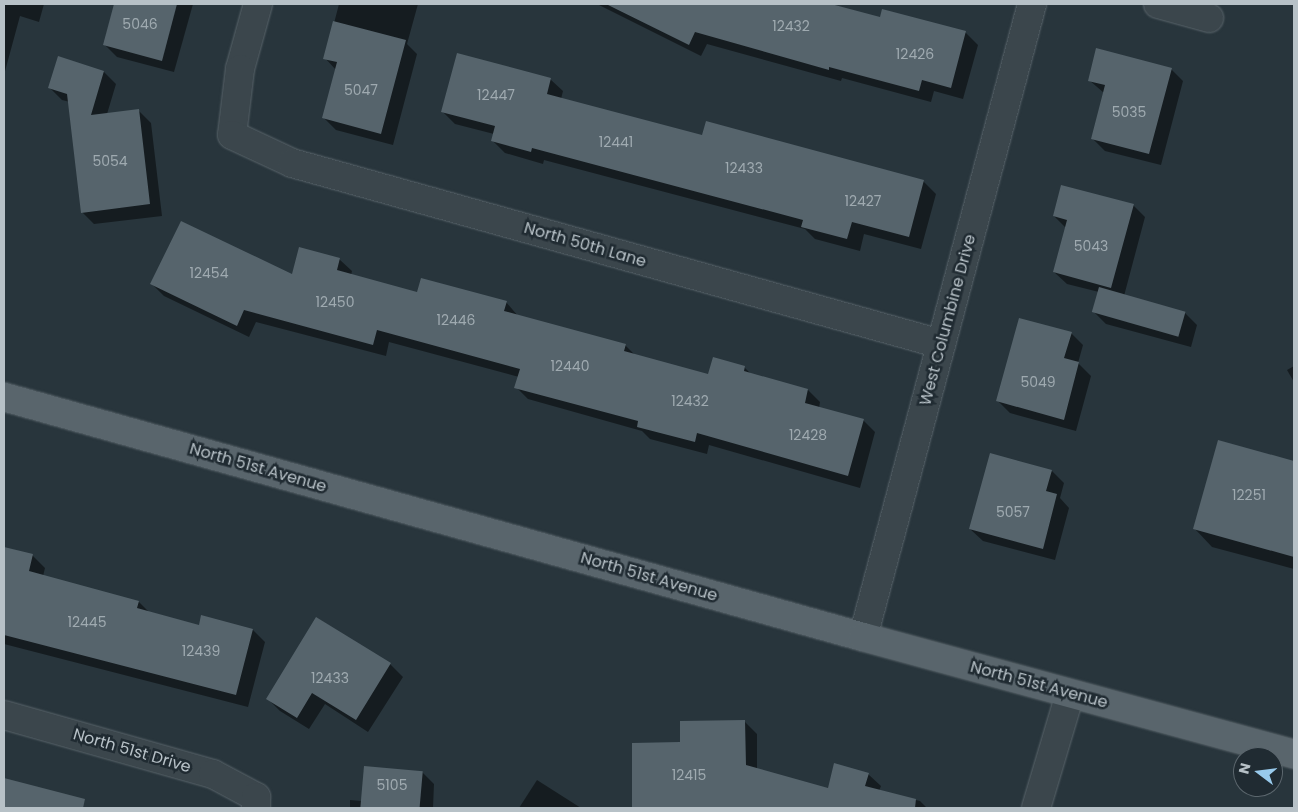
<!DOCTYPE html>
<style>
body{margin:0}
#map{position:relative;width:1298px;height:812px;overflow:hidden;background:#28353c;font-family:Poppins,sans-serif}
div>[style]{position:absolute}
.shadow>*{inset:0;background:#0007}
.building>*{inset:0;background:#56646c;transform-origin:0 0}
.roads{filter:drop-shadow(0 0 1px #59646a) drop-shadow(0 0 1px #59646a)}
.minor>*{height:28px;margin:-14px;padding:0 14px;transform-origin:14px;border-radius:14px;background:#3b464c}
.major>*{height:28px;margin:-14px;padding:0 14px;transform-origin:14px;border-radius:14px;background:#59656c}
span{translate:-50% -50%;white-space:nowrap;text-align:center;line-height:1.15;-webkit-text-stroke:5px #202b32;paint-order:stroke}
.number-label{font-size:14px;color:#9faab0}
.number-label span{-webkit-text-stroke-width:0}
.street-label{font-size:16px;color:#b7c1c7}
.frame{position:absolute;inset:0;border:5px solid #b7c1c7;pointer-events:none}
.north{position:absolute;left:1233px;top:747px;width:50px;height:50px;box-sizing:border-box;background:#202b32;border:1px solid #5c676e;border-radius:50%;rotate:285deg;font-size:14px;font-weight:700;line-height:20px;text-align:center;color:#b7c1c7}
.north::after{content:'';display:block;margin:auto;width:18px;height:22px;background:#98caec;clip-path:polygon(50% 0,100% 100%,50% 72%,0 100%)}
</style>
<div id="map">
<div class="shadow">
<div style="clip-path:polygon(4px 4px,44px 4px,39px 22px,20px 16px,4px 75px)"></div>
<div style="clip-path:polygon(116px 4px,193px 4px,174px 72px,117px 57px,105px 45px)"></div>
<div style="clip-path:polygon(339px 4px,418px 4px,407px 44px,417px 54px,393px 145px,336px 130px,323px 117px,336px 70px,325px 58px)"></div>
<div style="clip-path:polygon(597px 4px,826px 4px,880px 19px,883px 10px,966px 33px,978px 45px,963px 99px,934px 91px,931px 102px,842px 78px,841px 81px,707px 44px,701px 56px)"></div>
<div style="clip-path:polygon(59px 58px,104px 72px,116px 84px,107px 114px,138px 110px,151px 123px,162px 216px,94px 224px,82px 212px,70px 102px,62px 100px,50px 88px)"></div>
<div style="clip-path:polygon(1171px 69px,1183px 81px,1161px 165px,1105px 151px,1092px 138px,1104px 93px,1089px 80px)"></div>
<div style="clip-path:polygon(550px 79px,563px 91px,561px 99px,703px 137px,923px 181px,936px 194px,921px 249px,864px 234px,860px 251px,815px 239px,805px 229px,544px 160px,543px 164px,505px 153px,493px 141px,494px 134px,455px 124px,443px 112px)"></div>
<div style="clip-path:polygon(1133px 205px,1145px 217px,1124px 296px,1185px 313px,1197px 325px,1191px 347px,1106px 324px,1094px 312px,1099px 292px,1067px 284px,1054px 272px,1066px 228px,1054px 216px)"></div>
<div style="clip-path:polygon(339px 259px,352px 271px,351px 275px,418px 293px,506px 302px,518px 316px,625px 345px,636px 356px,709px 376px,744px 367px,752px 375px,808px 390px,820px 402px,819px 408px,863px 420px,875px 432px,860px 488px,709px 445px,707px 454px,650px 439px,642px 431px,528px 399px,516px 387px,519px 377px,389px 342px,386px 356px,256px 322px,249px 337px,164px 296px,152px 284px,292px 276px)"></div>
<div style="clip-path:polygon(1071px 333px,1083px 345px,1078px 363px,1091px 376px,1076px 431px,1010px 413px,998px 401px)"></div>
<div style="clip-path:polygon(1294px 366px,1294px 382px,1287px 370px)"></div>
<div style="clip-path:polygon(1219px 441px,1294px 462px,1294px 569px,1212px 547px,1195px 529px)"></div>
<div style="clip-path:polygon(1052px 471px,1064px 483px,1060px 498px,1069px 508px,1055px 560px,983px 541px,970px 529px)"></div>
<div style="clip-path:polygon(4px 548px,33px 556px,45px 568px,43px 576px,139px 602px,149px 612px,200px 626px,253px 630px,265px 642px,248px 707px,4px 644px)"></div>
<div style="clip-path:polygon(317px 618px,390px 664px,403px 677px,368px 732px,325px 704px,309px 729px,280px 711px,268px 699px)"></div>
<div style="clip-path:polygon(745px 722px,757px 734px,757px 770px,829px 789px,868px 774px,881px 786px,879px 791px,920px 801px,927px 808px,634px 808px,633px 744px,682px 743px)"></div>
<div style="clip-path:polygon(422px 772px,434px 784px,433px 808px,350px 808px,350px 800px,362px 801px)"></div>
<div style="clip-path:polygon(4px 779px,53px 792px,65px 805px,64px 808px,4px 808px)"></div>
<div style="clip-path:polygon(537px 780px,581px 808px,519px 808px)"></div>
</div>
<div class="building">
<div style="clip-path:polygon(114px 4px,177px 4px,162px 61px,103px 45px)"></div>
<div style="clip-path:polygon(606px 4px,831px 4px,880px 17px,882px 9px,966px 31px,951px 88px,922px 80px,919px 91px,829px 67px,829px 70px,695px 32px,689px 45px)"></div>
<div style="clip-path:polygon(333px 21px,406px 40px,381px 134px,322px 118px,337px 62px,323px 59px)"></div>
<div style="clip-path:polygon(1096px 48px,1172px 68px,1149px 154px,1091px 139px,1105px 85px,1088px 81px)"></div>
<div style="clip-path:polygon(457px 53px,551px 78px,547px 94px,702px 135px,706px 121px,924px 180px,909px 237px,852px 222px,847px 239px,801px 227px,803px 220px,532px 148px,531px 152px,491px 141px,495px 126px,441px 112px)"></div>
<div style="clip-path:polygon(58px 56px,104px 71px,91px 115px,139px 109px,150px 204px,81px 213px,67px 94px,48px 88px)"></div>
<div style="clip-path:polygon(1061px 185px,1134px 204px,1111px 288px,1053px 272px,1067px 220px,1053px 216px)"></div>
<div style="clip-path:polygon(181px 221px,292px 274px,299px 247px,340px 258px,337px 270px,417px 292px,421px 278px,507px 301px,504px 311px,626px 344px,624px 351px,708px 374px,713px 357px,745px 366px,744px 371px,808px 389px,805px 403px,864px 419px,848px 476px,697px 433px,695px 442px,637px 427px,638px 421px,514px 388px,520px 369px,377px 330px,373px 345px,244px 310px,237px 326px,150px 284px)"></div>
<div style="left:1099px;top:287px;width:90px;height:26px;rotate:16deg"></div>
<div style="clip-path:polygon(1019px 318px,1072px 332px,1064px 358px,1079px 362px,1064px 420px,996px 401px)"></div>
<div style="clip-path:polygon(1218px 440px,1294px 461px,1294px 557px,1193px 529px)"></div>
<div style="clip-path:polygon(990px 453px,1052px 470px,1046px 491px,1057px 494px,1043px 549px,969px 529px)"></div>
<div style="clip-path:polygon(4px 547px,33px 554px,29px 571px,139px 601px,137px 608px,199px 625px,201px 615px,253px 629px,236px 695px,4px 635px)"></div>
<div style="clip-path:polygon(316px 617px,391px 663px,356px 720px,312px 693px,297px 718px,266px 699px)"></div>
<div style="clip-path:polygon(745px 720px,746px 765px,828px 788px,834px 763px,869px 773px,865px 786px,916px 799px,915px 808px,632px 808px,632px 743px,680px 742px,680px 721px)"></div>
<div style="left:364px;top:766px;width:59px;height:42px;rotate:5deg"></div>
<div style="clip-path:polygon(4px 778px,85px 799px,83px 808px,4px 808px)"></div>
</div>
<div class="roads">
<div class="minor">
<div style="left:258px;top:4px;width:67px;rotate:105.5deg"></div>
<div style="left:240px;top:69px;width:66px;rotate:96.9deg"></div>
<div style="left:232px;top:135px;width:66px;rotate:25deg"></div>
<div style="left:292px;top:163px;width:674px;rotate:15.58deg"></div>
<div style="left:1158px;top:4px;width:53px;rotate:15.4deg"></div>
<div style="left:863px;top:637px;width:655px;rotate:-75.05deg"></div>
<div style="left:4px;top:715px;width:217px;rotate:15.8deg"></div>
<div style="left:213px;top:774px;width:49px;rotate:28.1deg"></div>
<div style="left:256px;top:797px;width:11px;rotate:90deg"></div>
<div style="left:1036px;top:808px;width:119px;rotate:-73.4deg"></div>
</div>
<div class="major">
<div style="left:4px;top:397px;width:892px;rotate:15.61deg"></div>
<div style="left:863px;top:637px;width:447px;rotate:15.2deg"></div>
</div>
</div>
<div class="number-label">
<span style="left:140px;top:24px">5046</span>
<span style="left:791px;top:26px">12432</span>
<span style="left:915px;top:54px">12426</span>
<span style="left:361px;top:90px">5047</span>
<span style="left:496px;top:95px">12447</span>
<span style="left:1129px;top:112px">5035</span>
<span style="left:616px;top:142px">12441</span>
<span style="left:110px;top:161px">5054</span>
<span style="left:744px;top:168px">12433</span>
<span style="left:863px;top:201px">12427</span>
<span style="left:1091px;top:246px">5043</span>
<span style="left:209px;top:273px">12454</span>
<span style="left:335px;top:302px">12450</span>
<span style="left:456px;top:320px">12446</span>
<span style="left:570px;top:366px">12440</span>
<span style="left:1038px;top:382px">5049</span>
<span style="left:690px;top:401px">12432</span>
<span style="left:808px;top:435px">12428</span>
<span style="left:1249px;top:495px">12251</span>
<span style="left:1013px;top:512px">5057</span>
<span style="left:87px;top:622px">12445</span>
<span style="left:201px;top:651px">12439</span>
<span style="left:330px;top:678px">12433</span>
<span style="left:689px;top:775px">12415</span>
<span style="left:392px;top:785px">5105</span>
</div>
<div class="street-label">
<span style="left:585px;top:245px;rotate:16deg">North 50th Lane</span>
<span style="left:948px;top:320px;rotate:-75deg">West Columbine Drive</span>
<span style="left:258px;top:468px;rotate:16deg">North 51st Avenue</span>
<span style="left:649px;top:577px;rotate:16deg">North 51st Avenue</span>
<span style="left:1039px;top:685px;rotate:15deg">North 51st Avenue</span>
<span style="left:132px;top:751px;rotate:16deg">North 51st Drive</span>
</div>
<div class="frame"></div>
<div class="north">N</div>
</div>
